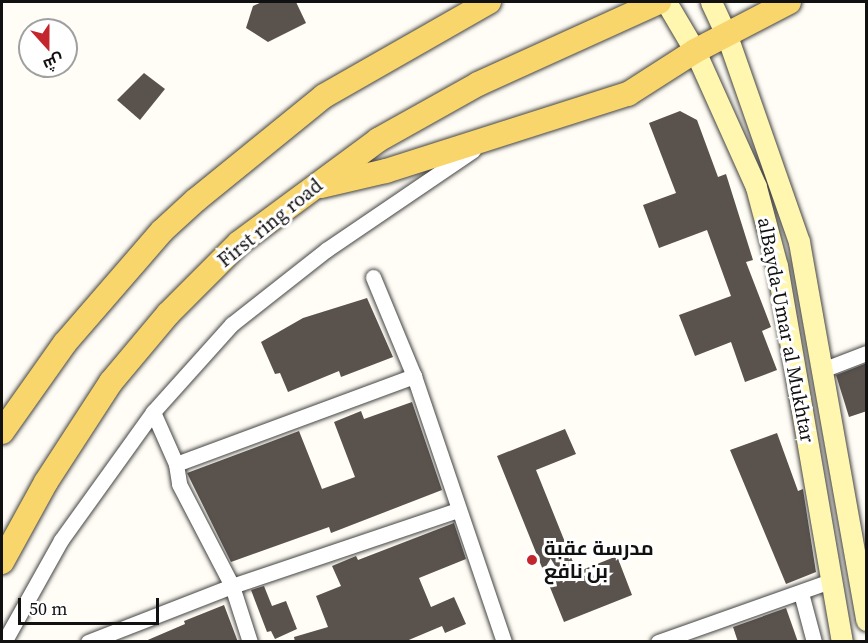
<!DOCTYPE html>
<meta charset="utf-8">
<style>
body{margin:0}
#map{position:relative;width:868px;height:643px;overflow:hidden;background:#fffdf5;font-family:"Source Serif 4",Cairo,serif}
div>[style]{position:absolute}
.building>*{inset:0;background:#5a524d}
.roads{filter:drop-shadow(0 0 2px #444) drop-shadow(0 0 2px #444)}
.minor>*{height:15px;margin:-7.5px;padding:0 7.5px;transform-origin:7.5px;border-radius:7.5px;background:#fff}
.secondary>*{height:21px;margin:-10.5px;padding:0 10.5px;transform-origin:10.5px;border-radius:10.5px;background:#fff6b0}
.primary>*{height:24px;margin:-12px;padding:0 12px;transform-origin:12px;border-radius:12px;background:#f9d66b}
.dots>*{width:16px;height:16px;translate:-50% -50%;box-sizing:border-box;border:3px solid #fff;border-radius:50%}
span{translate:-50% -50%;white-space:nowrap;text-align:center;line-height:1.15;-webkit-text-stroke:6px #fff;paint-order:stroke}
.street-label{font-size:20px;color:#111}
.poi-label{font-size:20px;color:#111;font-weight:700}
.left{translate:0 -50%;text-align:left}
.frame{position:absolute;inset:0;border:3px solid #111;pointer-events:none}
.north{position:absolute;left:18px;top:18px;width:60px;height:60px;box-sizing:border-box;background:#fff;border:2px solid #a0a0a0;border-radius:50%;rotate:159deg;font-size:16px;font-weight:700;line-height:24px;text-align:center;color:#111}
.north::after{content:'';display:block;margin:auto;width:21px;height:27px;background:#c4262e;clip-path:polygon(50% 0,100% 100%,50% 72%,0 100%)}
.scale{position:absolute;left:18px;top:598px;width:141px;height:27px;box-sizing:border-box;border:3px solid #111;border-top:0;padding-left:8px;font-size:18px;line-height:21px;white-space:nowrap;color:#111;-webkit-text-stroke:4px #fff;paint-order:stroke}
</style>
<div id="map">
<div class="building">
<div style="clip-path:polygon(262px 2px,296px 2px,306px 23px,268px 42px,246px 28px,253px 6px)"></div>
<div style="clip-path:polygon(144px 73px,165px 89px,140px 120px,117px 100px)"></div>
<div style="clip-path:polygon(680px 111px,697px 120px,718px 177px,726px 174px,753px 260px,746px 262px,771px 327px,762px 331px,777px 370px,745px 382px,731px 342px,695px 356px,679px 315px,731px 296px,707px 230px,659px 248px,643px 205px,676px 193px,649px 123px)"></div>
<div style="clip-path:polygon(367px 298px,393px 357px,341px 377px,339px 371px,288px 392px,280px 373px,275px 374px,261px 342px,303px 318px)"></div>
<div style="clip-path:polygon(867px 363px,867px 411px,849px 417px,836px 375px)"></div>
<div style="clip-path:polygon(412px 402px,442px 490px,331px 533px,329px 527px,231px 562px,187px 473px,299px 431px,322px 489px,355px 477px,334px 422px,361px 411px,364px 419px)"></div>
<div style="clip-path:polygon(565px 429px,576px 454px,536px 470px,577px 572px,617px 556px,632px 595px,564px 622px,497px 456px)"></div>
<div style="clip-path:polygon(777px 433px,798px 491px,803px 489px,816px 572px,786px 584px,730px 450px)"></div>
<div style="clip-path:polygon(454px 523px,466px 559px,419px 578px,431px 607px,454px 597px,466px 624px,445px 633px,442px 626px,404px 642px,295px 642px,294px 637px,328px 627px,316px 596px,341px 586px,332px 566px,356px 556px,358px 560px)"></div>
<div style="clip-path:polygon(264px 586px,272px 606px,286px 601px,297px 629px,275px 639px,271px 631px,267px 632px,251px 590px)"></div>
<div style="clip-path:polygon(224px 605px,238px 642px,143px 642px,185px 624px,184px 621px)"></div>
<div style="clip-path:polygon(786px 608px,798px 642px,738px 642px,733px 627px)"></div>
</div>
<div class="roads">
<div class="minor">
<div style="left:373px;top:277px;width:107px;rotate:67.5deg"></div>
<div style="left:822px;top:370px;width:47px;rotate:-21.1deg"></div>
<div style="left:153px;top:412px;width:57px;rotate:66.1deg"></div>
<div style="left:176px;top:464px;width:254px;rotate:-20.3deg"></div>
<div style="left:414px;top:376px;width:281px;rotate:71.3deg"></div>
<div style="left:176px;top:464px;width:20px;rotate:81deg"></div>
<div style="left:179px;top:484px;width:115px;rotate:62.5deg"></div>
<div style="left:232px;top:586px;width:59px;rotate:72.2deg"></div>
<div style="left:801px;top:593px;width:51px;rotate:75.1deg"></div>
<div style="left:4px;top:642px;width:117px;rotate:-60.8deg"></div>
<div style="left:61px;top:540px;width:158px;rotate:-54.3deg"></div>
<div style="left:153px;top:412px;width:118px;rotate:-48.1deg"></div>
<div style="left:232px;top:324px;width:120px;rotate:-38.2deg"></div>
<div style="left:326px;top:250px;width:178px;rotate:-34.2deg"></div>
<div style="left:88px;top:642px;width:155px;rotate:-21.3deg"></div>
<div style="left:232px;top:586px;width:238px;rotate:-18.6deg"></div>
<div style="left:658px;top:642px;width:182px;rotate:-19.5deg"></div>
</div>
<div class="secondary">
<div style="left:666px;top:2px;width:57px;rotate:59.4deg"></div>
<div style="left:695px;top:51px;width:149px;rotate:65.8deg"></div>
<div style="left:756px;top:187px;width:82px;rotate:75.1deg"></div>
<div style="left:777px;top:266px;width:382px;rotate:80.2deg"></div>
<div style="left:711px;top:2px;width:38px;rotate:65deg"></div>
<div style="left:727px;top:36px;width:218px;rotate:70.7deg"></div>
<div style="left:799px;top:242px;width:384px;rotate:79.9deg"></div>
</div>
<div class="primary">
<div style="left:321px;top:186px;width:67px;rotate:-13deg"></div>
<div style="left:386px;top:171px;width:254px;rotate:-17.7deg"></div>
<div style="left:628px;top:94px;width:80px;rotate:-32.7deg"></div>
<div style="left:695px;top:51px;width:106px;rotate:-27.5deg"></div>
<div style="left:2px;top:432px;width:109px;rotate:-54.7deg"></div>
<div style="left:65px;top:343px;width:148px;rotate:-49.1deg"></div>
<div style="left:162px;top:231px;width:46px;rotate:-42.4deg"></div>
<div style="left:196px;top:200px;width:165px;rotate:-39.1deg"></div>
<div style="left:324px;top:96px;width:190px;rotate:-29.7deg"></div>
<div style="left:2px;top:562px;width:91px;rotate:-61.2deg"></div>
<div style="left:46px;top:482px;width:119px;rotate:-57deg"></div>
<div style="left:111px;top:382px;width:89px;rotate:-50deg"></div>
<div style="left:168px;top:314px;width:100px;rotate:-45deg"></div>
<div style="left:239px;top:243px;width:173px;rotate:-36.5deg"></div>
<div style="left:378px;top:140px;width:115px;rotate:-29.2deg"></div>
<div style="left:478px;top:84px;width:199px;rotate:-24.4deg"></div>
</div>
</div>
<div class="dots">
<div style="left:532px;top:560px;background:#c4262e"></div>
</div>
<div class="street-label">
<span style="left:270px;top:223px;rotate:-39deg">First ring road</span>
<span style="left:786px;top:330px;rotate:79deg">alBayda-Umar al Mukhtar</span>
</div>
<div class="poi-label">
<span class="left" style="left:544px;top:560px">مدرسة عقبة<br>بن نافع</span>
</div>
<div class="frame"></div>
<div class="north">ش</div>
<div class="scale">50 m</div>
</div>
